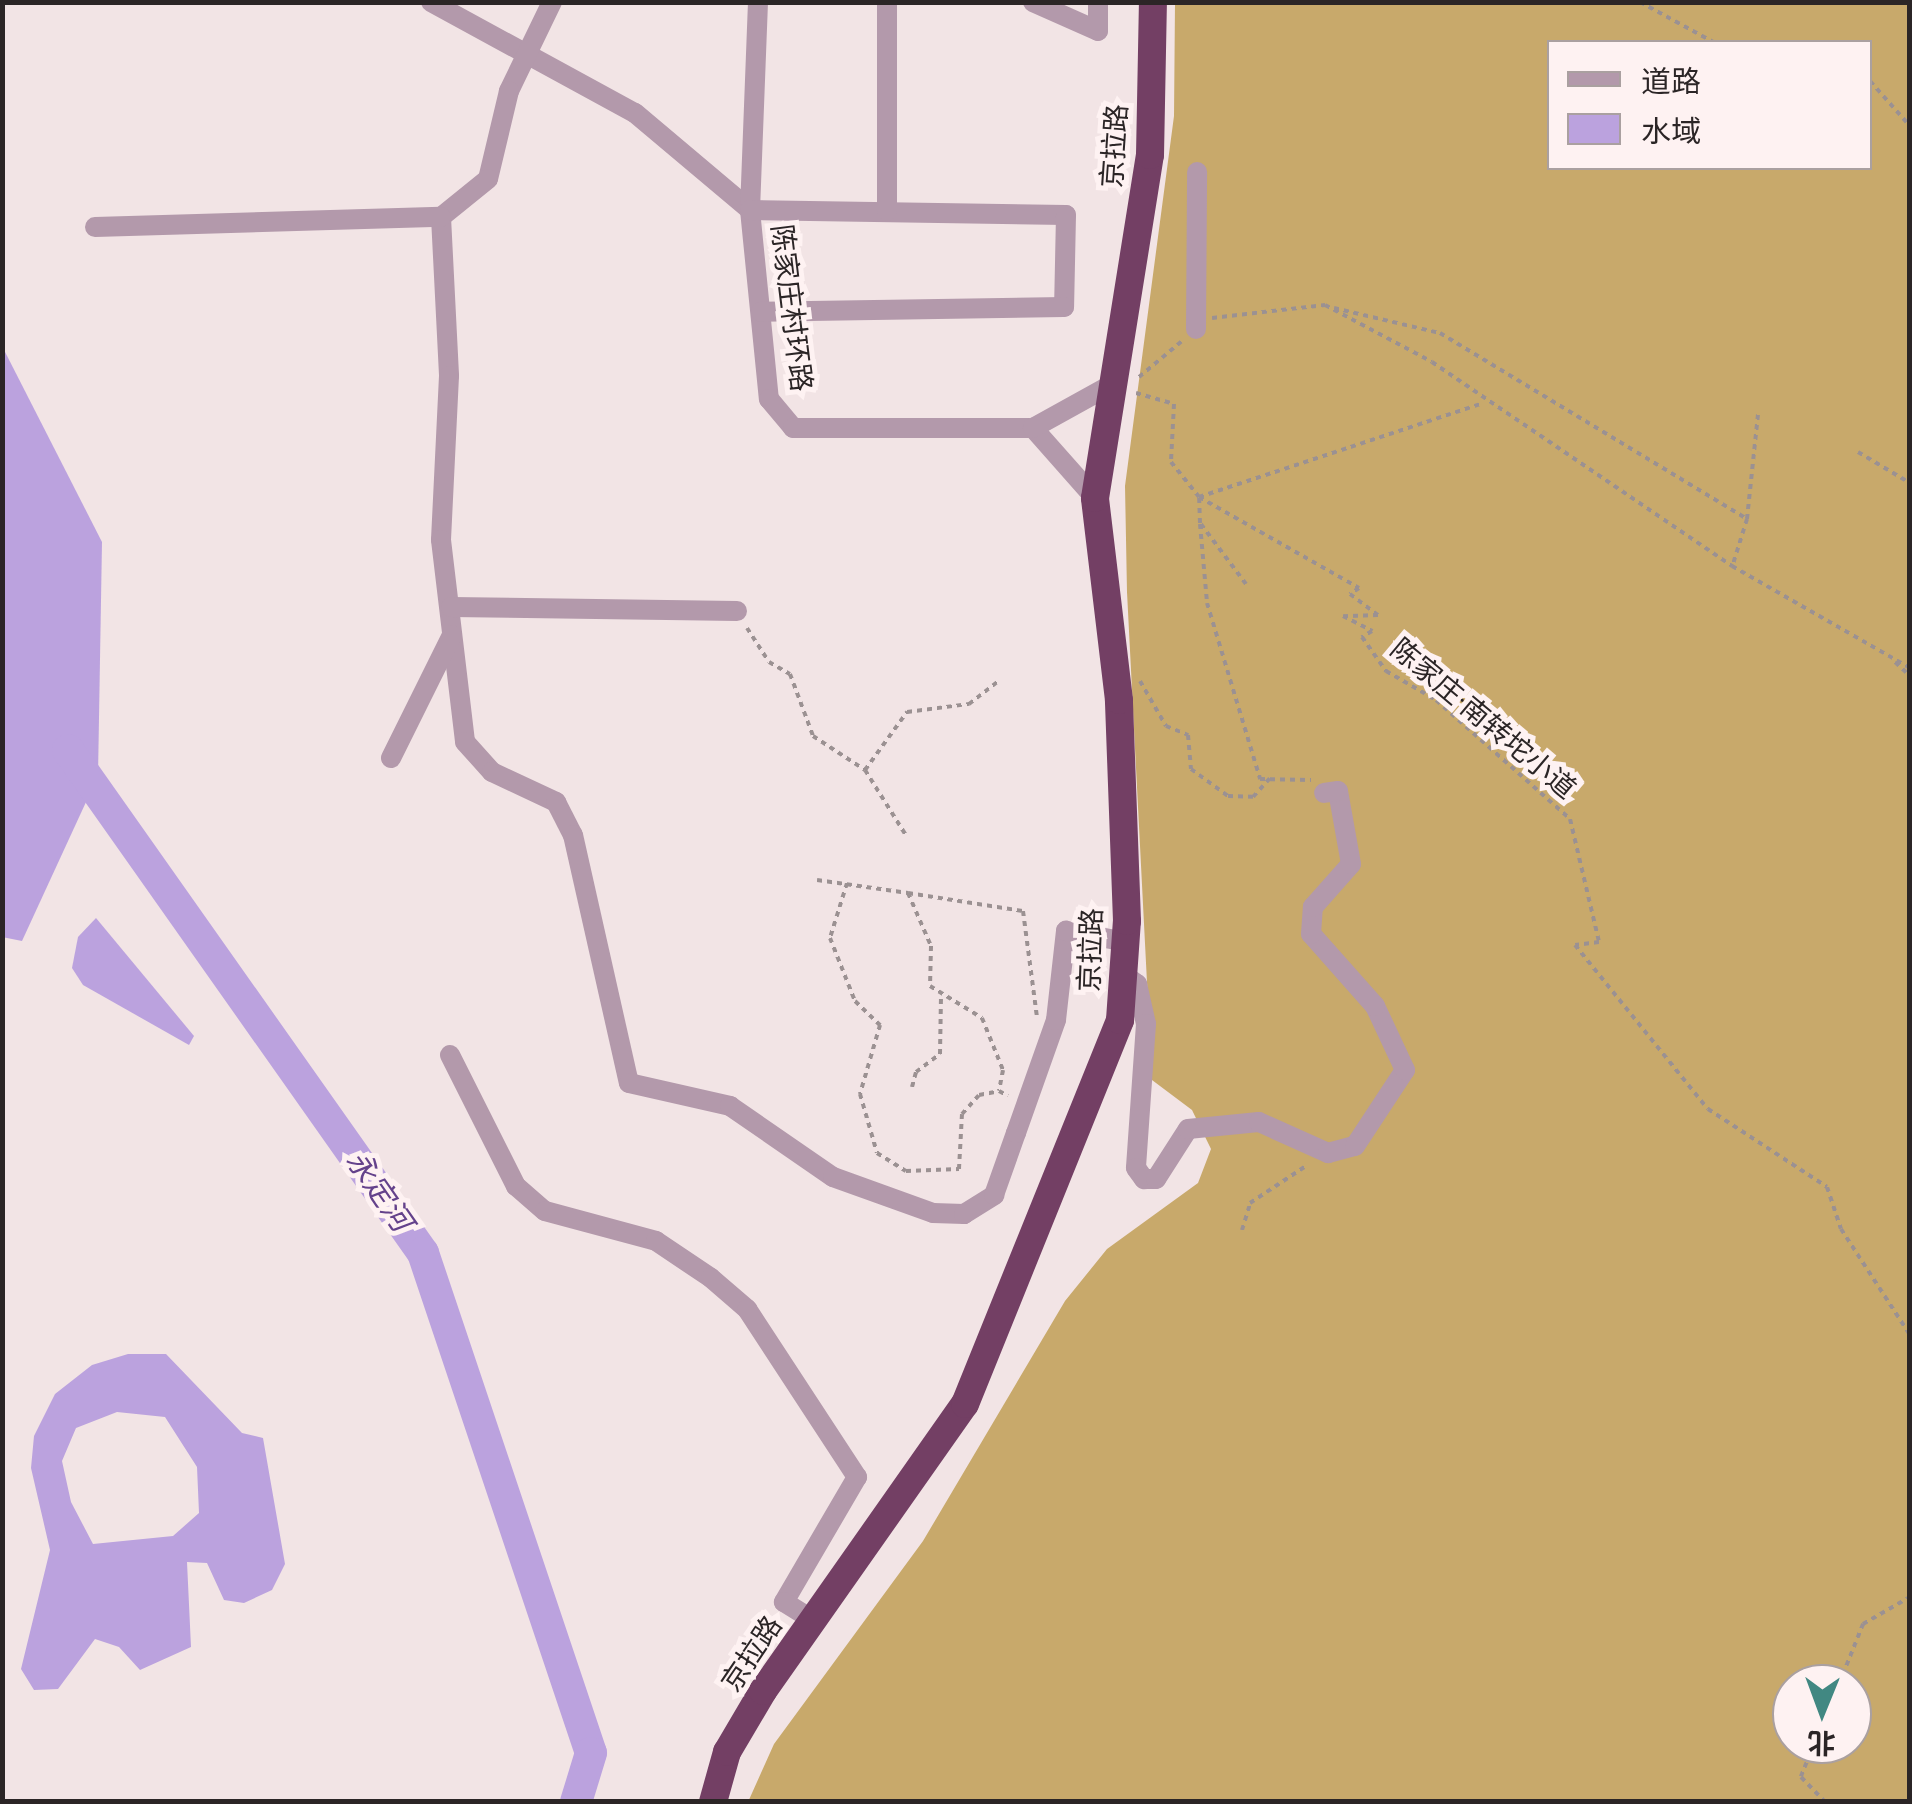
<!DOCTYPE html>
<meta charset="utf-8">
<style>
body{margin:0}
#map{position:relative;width:1912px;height:1804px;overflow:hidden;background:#f2e4e5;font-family:"Roboto Condensed","Noto Sans SC",sans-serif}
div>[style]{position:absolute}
.forest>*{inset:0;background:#c8a96b}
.water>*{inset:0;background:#bba2de}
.river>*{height:32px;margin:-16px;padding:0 16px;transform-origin:16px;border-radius:16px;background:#bba2de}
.path>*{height:4px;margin-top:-2px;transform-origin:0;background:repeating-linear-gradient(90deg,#9b9192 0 5px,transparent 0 10px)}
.minor>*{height:20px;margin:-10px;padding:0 10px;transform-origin:10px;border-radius:10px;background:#b399ab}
.highway>*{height:28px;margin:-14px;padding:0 14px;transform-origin:14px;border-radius:14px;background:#733f64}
span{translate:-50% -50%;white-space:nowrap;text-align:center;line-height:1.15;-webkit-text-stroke:10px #fef2f2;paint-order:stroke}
.street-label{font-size:28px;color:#2b2526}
.water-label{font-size:30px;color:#64428b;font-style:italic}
.frame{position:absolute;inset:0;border:5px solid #2b2526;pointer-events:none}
.legend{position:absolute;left:1547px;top:40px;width:325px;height:130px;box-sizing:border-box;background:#fef2f2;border:2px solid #aaa0a0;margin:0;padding:12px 18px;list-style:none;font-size:30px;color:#2b2526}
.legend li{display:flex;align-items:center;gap:20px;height:50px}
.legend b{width:50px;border:2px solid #aaa0a0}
.north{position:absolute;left:1772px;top:1664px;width:100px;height:100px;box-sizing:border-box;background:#fef2f2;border:2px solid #aaa0a0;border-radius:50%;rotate:181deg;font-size:28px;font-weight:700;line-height:40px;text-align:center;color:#2b2526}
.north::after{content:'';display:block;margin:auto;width:35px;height:45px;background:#418882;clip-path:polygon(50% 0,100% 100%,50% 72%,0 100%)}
</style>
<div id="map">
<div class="forest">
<div style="clip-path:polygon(evenodd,1175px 3px,1909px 3px,1909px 1801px,748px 1802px,774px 1744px,923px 1541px,1065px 1301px,1107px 1249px,1198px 1183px,1211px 1149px,1192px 1110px,1152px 1080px,1127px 592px,1125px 486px,1174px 116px,1175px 3px,1550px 42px,1870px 42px,1870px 168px,1550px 168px,1550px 42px,1175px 3px,1792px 1684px,1852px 1684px,1852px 1744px,1792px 1744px,1792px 1684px)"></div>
</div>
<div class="water">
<div style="clip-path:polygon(2px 346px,102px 542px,98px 776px,22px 941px,2px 937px)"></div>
<div style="clip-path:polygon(96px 918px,194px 1036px,189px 1045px,83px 985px,72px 968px,78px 937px)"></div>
<div style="clip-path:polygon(evenodd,128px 1354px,166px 1354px,242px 1433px,263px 1438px,285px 1564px,272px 1590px,244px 1603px,224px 1600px,207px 1563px,187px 1562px,191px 1647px,140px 1670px,119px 1647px,95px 1639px,58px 1689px,34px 1690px,21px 1669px,50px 1550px,31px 1468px,34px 1436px,55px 1394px,92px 1365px,128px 1354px,117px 1412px,165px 1417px,197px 1467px,199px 1513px,173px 1536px,93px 1544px,71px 1502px,62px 1461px,76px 1428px,117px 1412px)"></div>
</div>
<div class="river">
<div style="left:68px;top:750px;width:616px;rotate:54.79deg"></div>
<div style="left:423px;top:1253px;width:527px;rotate:71.43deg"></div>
<div style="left:591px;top:1753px;width:51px;rotate:107deg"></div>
</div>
<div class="path">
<div style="left:1640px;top:2px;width:83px;rotate:28.7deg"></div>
<div style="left:1870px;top:81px;width:60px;rotate:48.4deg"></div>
<div style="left:1334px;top:308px;width:109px;rotate:13.3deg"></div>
<div style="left:1440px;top:333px;width:359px;rotate:31.2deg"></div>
<div style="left:1747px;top:519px;width:47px;rotate:107.3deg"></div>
<div style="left:1212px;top:318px;width:114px;rotate:-6.6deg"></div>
<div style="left:1325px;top:305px;width:121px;rotate:28deg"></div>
<div style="left:1432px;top:362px;width:363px;rotate:34.2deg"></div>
<div style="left:1732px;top:566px;width:205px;rotate:29.8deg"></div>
<div style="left:1139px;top:377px;width:56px;rotate:-39.9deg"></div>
<div style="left:1136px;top:393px;width:40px;rotate:16deg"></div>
<div style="left:1174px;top:404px;width:58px;rotate:93deg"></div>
<div style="left:1171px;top:462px;width:45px;rotate:51.3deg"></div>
<div style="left:1199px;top:497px;width:184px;rotate:29.6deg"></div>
<div style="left:1359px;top:588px;width:11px;rotate:146deg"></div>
<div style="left:1350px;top:594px;width:35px;rotate:37deg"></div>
<div style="left:1378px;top:615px;width:35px;rotate:178deg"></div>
<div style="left:1343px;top:616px;width:33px;rotate:27deg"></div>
<div style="left:1372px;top:631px;width:12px;rotate:149deg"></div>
<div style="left:1362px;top:637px;width:42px;rotate:54.8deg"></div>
<div style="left:1386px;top:671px;width:58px;rotate:30.1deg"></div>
<div style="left:1436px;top:700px;width:179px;rotate:41.6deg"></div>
<div style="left:1570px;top:819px;width:126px;rotate:76.7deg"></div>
<div style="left:1599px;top:942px;width:24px;rotate:173deg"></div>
<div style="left:1575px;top:945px;width:211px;rotate:51deg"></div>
<div style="left:1708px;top:1109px;width:142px;rotate:33.2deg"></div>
<div style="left:1827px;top:1187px;width:44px;rotate:71.6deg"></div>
<div style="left:1841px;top:1229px;width:126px;rotate:56.9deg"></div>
<div style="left:1858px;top:452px;width:61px;rotate:30.8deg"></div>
<div style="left:1747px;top:519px;width:105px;rotate:-84deg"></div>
<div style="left:1200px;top:524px;width:79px;rotate:84.9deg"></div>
<div style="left:1207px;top:603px;width:184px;rotate:73.2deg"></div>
<div style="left:1260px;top:779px;width:51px;rotate:1.1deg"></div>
<div style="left:1246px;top:584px;width:76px;rotate:-127deg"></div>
<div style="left:1200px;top:523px;width:26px;rotate:-92deg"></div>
<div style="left:1199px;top:497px;width:296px;rotate:-18.3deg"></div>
<div style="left:747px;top:628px;width:40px;rotate:57.1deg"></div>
<div style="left:769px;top:662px;width:24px;rotate:30deg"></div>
<div style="left:790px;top:674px;width:66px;rotate:69.6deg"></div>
<div style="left:813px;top:736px;width:62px;rotate:33.2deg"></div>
<div style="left:865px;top:770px;width:79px;rotate:57.9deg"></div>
<div style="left:1895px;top:662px;width:21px;rotate:43deg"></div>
<div style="left:1140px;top:681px;width:52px;rotate:60deg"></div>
<div style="left:1166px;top:726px;width:24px;rotate:22deg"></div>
<div style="left:1188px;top:735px;width:34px;rotate:85deg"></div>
<div style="left:1191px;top:769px;width:46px;rotate:36.1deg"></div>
<div style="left:1228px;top:796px;width:25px;rotate:2deg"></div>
<div style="left:1253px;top:797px;width:25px;rotate:-48deg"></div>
<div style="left:865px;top:770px;width:72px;rotate:-54.1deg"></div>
<div style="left:907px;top:712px;width:63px;rotate:-7.4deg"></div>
<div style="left:969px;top:704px;width:37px;rotate:-38deg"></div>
<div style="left:817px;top:880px;width:92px;rotate:8.1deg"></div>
<div style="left:908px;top:893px;width:58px;rotate:66.5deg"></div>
<div style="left:931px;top:946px;width:40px;rotate:91.4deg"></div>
<div style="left:930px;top:986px;width:61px;rotate:31.6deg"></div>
<div style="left:982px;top:1018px;width:56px;rotate:68deg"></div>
<div style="left:1003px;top:1070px;width:21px;rotate:101deg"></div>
<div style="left:999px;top:1091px;width:10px;rotate:29deg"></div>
<div style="left:847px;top:883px;width:58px;rotate:107.2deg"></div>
<div style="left:830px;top:938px;width:68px;rotate:68.4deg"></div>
<div style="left:855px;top:1001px;width:35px;rotate:44deg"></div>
<div style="left:880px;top:1025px;width:72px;rotate:106.2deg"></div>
<div style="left:860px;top:1094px;width:61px;rotate:73.9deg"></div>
<div style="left:877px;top:1153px;width:34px;rotate:32deg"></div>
<div style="left:906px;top:1171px;width:53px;rotate:-2.2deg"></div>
<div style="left:959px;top:1169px;width:55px;rotate:-86.9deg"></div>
<div style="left:962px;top:1114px;width:25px;rotate:-48deg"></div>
<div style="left:979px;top:1095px;width:20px;rotate:-11deg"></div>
<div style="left:908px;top:893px;width:116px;rotate:8.9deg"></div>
<div style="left:1023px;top:911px;width:108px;rotate:82.5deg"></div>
<div style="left:912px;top:1087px;width:16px;rotate:-75deg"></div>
<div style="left:916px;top:1072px;width:30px;rotate:-37deg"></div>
<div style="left:940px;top:1054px;width:57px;rotate:-89deg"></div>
<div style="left:1242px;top:1230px;width:28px;rotate:-73deg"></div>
<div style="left:1250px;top:1203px;width:67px;rotate:-33.5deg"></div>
<div style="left:1839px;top:1684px;width:65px;rotate:-68.2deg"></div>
<div style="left:1863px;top:1624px;width:54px;rotate:-29.9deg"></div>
<div style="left:1814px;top:1744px;width:35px;rotate:112deg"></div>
<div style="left:1801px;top:1777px;width:35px;rotate:46deg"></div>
</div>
<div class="minor">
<div style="left:431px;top:2px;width:232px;rotate:28.6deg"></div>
<div style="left:635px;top:113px;width:150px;rotate:40.1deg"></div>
<div style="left:750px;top:210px;width:190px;rotate:84.3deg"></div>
<div style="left:769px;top:399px;width:38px;rotate:50deg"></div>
<div style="left:793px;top:428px;width:240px"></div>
<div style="left:552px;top:2px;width:99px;rotate:115.8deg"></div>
<div style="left:509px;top:91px;width:90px;rotate:103.4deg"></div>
<div style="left:488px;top:179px;width:60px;rotate:141deg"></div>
<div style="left:441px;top:217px;width:159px;rotate:87.1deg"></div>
<div style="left:449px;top:376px;width:164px;rotate:92.8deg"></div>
<div style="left:441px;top:540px;width:203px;rotate:83.2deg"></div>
<div style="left:465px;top:742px;width:40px;rotate:48deg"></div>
<div style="left:492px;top:772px;width:71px;rotate:25.1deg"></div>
<div style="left:556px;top:802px;width:37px;rotate:63deg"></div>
<div style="left:573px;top:835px;width:254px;rotate:77.3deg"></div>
<div style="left:629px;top:1083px;width:104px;rotate:12.8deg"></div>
<div style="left:730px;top:1106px;width:125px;rotate:34.6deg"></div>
<div style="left:833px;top:1177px;width:106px;rotate:19.8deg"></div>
<div style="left:933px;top:1213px;width:31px;rotate:2deg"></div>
<div style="left:964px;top:1214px;width:36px;rotate:-32deg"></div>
<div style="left:994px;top:1195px;width:66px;rotate:-70.5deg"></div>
<div style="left:1016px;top:1133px;width:120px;rotate:-70.5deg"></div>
<div style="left:1056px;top:1020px;width:90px;rotate:-83.6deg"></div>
<div style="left:1066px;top:931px;width:62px;rotate:10.2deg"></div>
<div style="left:758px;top:2px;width:208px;rotate:92.2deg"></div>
<div style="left:750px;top:210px;width:316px;rotate:0.9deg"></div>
<div style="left:1066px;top:215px;width:92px;rotate:91.2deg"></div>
<div style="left:1064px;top:307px;width:303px;rotate:179.1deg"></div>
<div style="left:887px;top:2px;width:209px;rotate:90deg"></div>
<div style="left:1033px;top:2px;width:71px;rotate:24deg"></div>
<div style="left:1098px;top:31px;width:29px;rotate:-90deg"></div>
<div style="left:95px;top:227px;width:346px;rotate:-1.7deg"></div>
<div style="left:1196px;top:329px;width:157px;rotate:-89.6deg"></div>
<div style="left:1095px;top:498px;width:94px;rotate:-131.5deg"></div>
<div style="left:1033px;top:428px;width:95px;rotate:-29deg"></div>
<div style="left:451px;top:607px;width:286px;rotate:0.8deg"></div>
<div style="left:391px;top:758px;width:137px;rotate:-63.6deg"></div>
<div style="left:1126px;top:976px;width:14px;rotate:36deg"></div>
<div style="left:1137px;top:984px;width:41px;rotate:77.3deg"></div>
<div style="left:1146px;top:1024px;width:144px;rotate:94deg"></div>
<div style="left:1136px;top:1168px;width:14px;rotate:54deg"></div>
<div style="left:1144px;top:1179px;width:12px"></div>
<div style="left:1156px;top:1179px;width:59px;rotate:-57.4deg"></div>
<div style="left:1188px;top:1129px;width:71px;rotate:-5.6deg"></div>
<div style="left:1259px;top:1122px;width:76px;rotate:24.2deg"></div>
<div style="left:1328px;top:1153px;width:28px;rotate:-15deg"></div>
<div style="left:1355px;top:1146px;width:91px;rotate:-56.7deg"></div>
<div style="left:1405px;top:1070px;width:71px;rotate:-115.1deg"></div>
<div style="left:1375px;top:1006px;width:96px;rotate:-131.6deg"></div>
<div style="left:1311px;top:934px;width:27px;rotate:-86deg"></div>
<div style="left:1313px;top:907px;width:57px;rotate:-48.5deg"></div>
<div style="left:1351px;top:864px;width:74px;rotate:-100.1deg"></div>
<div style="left:1338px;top:791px;width:14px;rotate:172deg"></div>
<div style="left:450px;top:1055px;width:147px;rotate:63.3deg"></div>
<div style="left:516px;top:1186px;width:38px;rotate:41deg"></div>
<div style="left:545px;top:1211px;width:115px;rotate:15.1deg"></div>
<div style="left:656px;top:1241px;width:66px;rotate:33.9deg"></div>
<div style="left:711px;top:1278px;width:48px;rotate:40.7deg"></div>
<div style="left:747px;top:1309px;width:201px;rotate:56.8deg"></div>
<div style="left:857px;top:1477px;width:145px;rotate:120.3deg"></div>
<div style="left:784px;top:1602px;width:36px;rotate:32deg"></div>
</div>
<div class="highway">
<div style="left:713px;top:1802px;width:52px;rotate:-74.4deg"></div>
<div style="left:727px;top:1752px;width:71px;rotate:-59.5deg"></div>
<div style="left:763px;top:1691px;width:351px;rotate:-54.9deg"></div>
<div style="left:965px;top:1404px;width:414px;rotate:-68deg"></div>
<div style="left:1120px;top:1020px;width:99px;rotate:-86deg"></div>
<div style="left:1127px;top:921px;width:221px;rotate:-92.1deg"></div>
<div style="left:1119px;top:700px;width:203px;rotate:-96.8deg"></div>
<div style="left:1095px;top:498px;width:347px;rotate:-80.9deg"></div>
<div style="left:1150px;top:155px;width:153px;rotate:-88.9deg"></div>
</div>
<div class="street-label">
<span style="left:1115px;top:146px;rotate:-86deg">京拉路</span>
<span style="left:791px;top:308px;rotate:83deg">陈家庄村环路</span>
<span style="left:1483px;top:719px;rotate:40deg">陈家庄·南转坨小道</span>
<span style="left:1091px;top:950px;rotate:-88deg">京拉路</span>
<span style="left:752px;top:1654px;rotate:-56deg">京拉路</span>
</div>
<div class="water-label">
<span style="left:379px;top:1191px;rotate:55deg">永定河</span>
</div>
<div class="frame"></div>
<ul class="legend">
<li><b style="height:12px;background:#b399ab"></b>道路</li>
<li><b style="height:28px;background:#bba2de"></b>水域</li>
</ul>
<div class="north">北</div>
</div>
